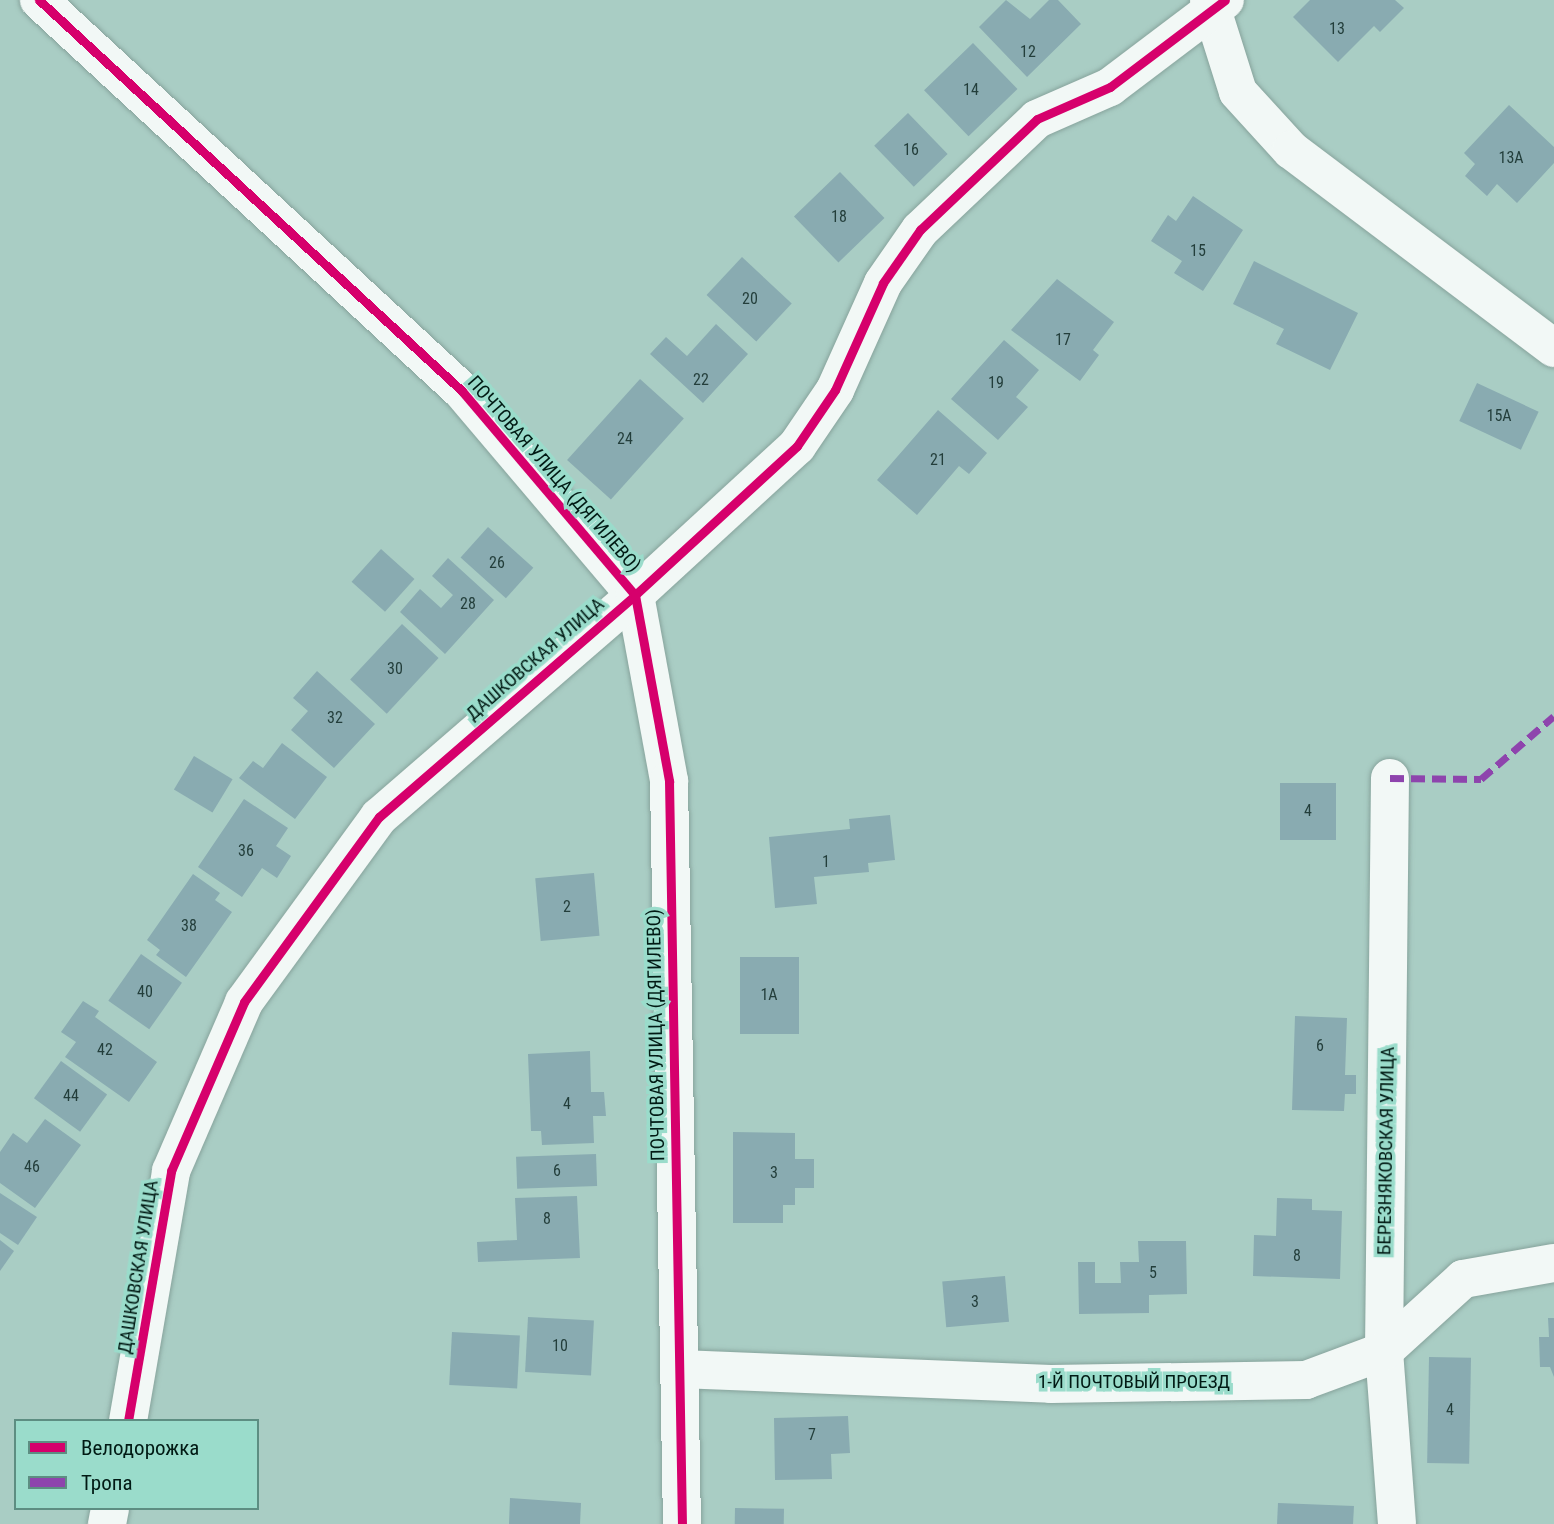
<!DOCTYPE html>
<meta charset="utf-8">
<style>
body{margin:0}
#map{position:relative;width:1554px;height:1524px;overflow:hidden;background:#a9cdc4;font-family:"Roboto Condensed",sans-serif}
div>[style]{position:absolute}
.building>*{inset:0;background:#89abb1;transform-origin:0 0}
.roads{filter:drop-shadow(0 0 2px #87a39c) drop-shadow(0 0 2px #87a39c)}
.street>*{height:38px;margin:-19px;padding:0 19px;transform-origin:19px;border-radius:19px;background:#f2f8f6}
.quiet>*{height:7px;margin-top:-3.5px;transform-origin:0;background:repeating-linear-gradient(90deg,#8e44ad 0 14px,transparent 0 21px)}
.cycleway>*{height:9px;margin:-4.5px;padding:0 4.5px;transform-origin:4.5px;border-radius:4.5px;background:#d6006c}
span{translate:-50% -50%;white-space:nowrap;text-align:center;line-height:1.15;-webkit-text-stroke:7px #9adccb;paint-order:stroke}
.number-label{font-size:16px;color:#233e3b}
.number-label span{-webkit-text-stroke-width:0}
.street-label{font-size:19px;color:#011a14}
.legend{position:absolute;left:14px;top:1419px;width:245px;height:91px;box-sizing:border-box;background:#9adccb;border:2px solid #5d8e82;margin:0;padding:9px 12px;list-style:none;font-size:21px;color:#011a14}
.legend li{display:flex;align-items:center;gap:14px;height:35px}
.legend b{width:35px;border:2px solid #5d8e82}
</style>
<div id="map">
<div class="building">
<div style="clip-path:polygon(1006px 0,1030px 19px,1049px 0,1058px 0,1081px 24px,1027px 77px,979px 27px)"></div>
<div style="clip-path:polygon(1310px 0,1395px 0,1404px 8px,1380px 32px,1374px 26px,1338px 62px,1293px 17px)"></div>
<div style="left:973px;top:43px;width:64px;height:68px;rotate:46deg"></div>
<div style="clip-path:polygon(1509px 105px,1554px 147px,1554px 163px,1517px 203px,1497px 184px,1487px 196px,1465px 176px,1475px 164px,1464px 153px)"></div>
<div style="left:908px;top:113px;width:57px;height:47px;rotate:46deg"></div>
<div style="left:840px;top:172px;width:64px;height:64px;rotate:46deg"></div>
<div style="clip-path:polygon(1193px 196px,1243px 230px,1203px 291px,1174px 273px,1182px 261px,1151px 241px,1168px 215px,1176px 221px)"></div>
<div style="left:742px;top:257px;width:68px;height:52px;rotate:43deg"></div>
<div style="clip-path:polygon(1254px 261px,1358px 313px,1330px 370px,1276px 344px,1284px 329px,1233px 304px)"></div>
<div style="clip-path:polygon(1057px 279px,1114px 322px,1093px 350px,1099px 355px,1080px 381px,1011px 330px)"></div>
<div style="clip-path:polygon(716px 324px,748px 354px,703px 403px,650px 354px,666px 337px,687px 356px)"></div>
<div style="clip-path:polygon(1004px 340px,1039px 370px,1016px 397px,1028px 407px,998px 440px,951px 399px)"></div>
<div style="left:640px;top:379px;width:59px;height:109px;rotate:42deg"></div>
<div style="left:1477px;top:383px;width:68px;height:42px;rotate:25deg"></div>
<div style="clip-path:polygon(938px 410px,987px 453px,969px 474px,959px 466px,917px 515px,877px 480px)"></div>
<div style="left:488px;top:527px;width:61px;height:41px;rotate:42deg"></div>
<div style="left:381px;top:549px;width:45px;height:44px;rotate:42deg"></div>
<div style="clip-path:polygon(448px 558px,494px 600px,445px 654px,400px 612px,420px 589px,441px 608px,453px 595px,432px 576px)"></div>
<div style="left:402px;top:624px;width:50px;height:76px;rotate:43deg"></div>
<div style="clip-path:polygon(317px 671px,375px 724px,334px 768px,291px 730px,308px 711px,293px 698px)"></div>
<div style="clip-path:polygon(282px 743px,327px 777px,295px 819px,239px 778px,253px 761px,263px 768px)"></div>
<div style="left:194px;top:756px;width:45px;height:39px;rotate:31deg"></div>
<div style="left:1280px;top:783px;width:56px;height:57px"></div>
<div style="clip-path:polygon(244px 799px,288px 828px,276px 846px,291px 856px,277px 878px,262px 868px,242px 897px,198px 867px)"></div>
<div style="clip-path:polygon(890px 815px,895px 860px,868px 863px,869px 872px,814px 877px,817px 904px,775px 908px,769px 837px,850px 829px,849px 819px)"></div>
<div style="left:594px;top:873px;width:63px;height:59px;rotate:85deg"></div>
<div style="clip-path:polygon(193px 874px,220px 893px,215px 900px,232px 912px,186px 977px,156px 955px,160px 950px,147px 940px)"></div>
<div style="left:141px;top:954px;width:50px;height:57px;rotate:35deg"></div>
<div style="left:740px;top:957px;width:59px;height:77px"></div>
<div style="clip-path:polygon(83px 1001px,99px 1011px,95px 1017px,157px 1062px,129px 1102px,65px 1057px,76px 1042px,61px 1032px)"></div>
<div style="clip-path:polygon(1295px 1016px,1347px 1018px,1345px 1075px,1356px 1075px,1356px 1094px,1345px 1094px,1344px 1111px,1292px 1110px)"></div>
<div style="clip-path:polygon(590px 1051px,591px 1092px,604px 1092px,606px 1116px,593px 1116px,594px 1143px,542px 1145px,541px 1131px,531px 1131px,528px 1054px)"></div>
<div style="left:61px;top:1061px;width:57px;height:46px;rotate:36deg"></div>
<div style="clip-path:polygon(45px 1119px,81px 1145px,35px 1208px,0 1183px,0 1152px,13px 1133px,27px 1143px)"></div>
<div style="clip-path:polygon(733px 1132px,795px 1133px,795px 1159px,814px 1159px,814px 1188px,795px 1188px,795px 1205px,783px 1205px,783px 1223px,733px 1223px)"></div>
<div style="left:596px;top:1154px;width:32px;height:80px;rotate:88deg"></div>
<div style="clip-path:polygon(0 1193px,37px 1217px,18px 1245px,0 1233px)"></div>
<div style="clip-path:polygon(577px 1196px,580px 1258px,478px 1262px,477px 1242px,517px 1240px,515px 1198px)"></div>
<div style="clip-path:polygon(1277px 1198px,1312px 1199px,1312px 1210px,1342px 1211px,1340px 1279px,1253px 1276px,1254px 1235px,1276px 1236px)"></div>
<div style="clip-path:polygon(0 1240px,14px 1251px,0 1271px)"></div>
<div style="clip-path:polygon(1138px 1241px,1186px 1241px,1187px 1294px,1149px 1295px,1149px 1313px,1079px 1314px,1078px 1262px,1095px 1262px,1095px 1283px,1121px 1283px,1120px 1262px,1139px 1262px)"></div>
<div style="left:1005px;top:1276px;width:46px;height:63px;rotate:85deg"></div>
<div style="left:528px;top:1317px;width:66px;height:55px;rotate:3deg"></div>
<div style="clip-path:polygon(1548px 1318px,1554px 1318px,1554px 1377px,1550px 1367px,1540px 1367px,1539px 1337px,1549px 1337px)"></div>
<div style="left:452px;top:1332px;width:68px;height:53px;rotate:3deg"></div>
<div style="left:1429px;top:1357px;width:42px;height:106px;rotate:1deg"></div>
<div style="clip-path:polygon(848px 1416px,850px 1453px,831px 1454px,832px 1479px,775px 1480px,774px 1418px)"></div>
<div style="clip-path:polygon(510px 1498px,581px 1503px,580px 1524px,509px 1524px)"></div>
<div style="clip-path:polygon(1278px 1503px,1354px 1506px,1353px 1524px,1277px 1524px)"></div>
<div style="left:735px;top:1508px;width:49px;height:16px;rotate:1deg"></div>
</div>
<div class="roads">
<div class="street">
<div style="left:39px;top:0;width:576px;rotate:42.75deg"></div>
<div style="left:462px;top:391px;width:267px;rotate:49.7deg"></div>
<div style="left:635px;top:595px;width:189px;rotate:79.6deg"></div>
<div style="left:669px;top:781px;width:743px;rotate:89deg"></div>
<div style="left:1209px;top:0;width:96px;rotate:72.5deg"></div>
<div style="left:1238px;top:92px;width:79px;rotate:47.6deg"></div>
<div style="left:1291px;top:150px;width:329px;rotate:37deg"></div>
<div style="left:1390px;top:778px;width:573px;rotate:90.6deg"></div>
<div style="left:1384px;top:1351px;width:173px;rotate:85.7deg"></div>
<div style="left:680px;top:1369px;width:371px;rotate:2.3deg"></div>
<div style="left:1051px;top:1384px;width:255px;rotate:-0.9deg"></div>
<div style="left:1306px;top:1380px;width:83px;rotate:-20.4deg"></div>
<div style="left:1384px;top:1351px;width:107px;rotate:-42.3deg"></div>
<div style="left:1463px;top:1279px;width:92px;rotate:-10deg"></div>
<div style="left:128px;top:1421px;width:254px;rotate:-80.2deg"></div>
<div style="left:171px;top:1171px;width:184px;rotate:-66.6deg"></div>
<div style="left:244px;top:1002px;width:229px;rotate:-53.9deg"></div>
<div style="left:379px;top:817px;width:339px;rotate:-40.9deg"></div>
<div style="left:635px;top:595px;width:220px;rotate:-42.6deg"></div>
<div style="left:797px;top:446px;width:68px;rotate:-55.8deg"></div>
<div style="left:835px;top:390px;width:117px;rotate:-65.8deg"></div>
<div style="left:883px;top:283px;width:65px;rotate:-55.1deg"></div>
<div style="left:920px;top:230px;width:161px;rotate:-43.5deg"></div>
<div style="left:1037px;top:119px;width:80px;rotate:-23.7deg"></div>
<div style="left:1110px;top:87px;width:144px;rotate:-37.1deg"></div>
<div style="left:107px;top:1524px;width:16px;rotate:-79deg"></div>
</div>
</div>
<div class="quiet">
<div style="left:1390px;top:778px;width:91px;rotate:0.6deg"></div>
<div style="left:1481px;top:779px;width:96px;rotate:-40.8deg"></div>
</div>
<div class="cycleway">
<div style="left:39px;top:0;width:576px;rotate:42.75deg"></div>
<div style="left:462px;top:391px;width:267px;rotate:49.7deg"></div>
<div style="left:635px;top:595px;width:189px;rotate:79.6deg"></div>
<div style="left:669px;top:781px;width:743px;rotate:89deg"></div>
<div style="left:128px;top:1421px;width:254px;rotate:-80.2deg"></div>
<div style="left:171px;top:1171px;width:184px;rotate:-66.6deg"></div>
<div style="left:244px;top:1002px;width:229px;rotate:-53.9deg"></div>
<div style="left:379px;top:817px;width:339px;rotate:-40.9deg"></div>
<div style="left:635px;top:595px;width:220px;rotate:-42.6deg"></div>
<div style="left:797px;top:446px;width:68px;rotate:-55.8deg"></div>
<div style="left:835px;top:390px;width:117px;rotate:-65.8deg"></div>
<div style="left:883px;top:283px;width:65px;rotate:-55.1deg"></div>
<div style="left:920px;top:230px;width:161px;rotate:-43.5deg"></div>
<div style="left:1037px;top:119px;width:80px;rotate:-23.7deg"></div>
<div style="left:1110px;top:87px;width:144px;rotate:-37.1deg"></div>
</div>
<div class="number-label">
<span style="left:1337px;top:29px">13</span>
<span style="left:1028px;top:52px">12</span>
<span style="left:971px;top:90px">14</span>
<span style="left:911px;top:150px">16</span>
<span style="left:1511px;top:158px">13А</span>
<span style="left:839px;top:217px">18</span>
<span style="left:1198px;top:251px">15</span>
<span style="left:750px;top:299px">20</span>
<span style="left:1063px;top:340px">17</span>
<span style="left:701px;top:380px">22</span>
<span style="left:996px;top:383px">19</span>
<span style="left:1499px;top:416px">15А</span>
<span style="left:625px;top:439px">24</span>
<span style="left:938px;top:460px">21</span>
<span style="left:497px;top:563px">26</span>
<span style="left:468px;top:604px">28</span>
<span style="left:395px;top:669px">30</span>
<span style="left:335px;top:718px">32</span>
<span style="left:1308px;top:811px">4</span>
<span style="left:246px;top:851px">36</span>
<span style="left:826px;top:862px">1</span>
<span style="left:567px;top:907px">2</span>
<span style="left:189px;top:926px">38</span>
<span style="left:145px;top:992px">40</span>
<span style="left:769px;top:995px">1А</span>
<span style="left:1320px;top:1046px">6</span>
<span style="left:105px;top:1050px">42</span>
<span style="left:71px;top:1096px">44</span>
<span style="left:567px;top:1104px">4</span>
<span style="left:32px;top:1167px">46</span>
<span style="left:557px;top:1171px">6</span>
<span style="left:774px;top:1173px">3</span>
<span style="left:547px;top:1219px">8</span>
<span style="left:1297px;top:1256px">8</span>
<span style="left:1153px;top:1273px">5</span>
<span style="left:975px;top:1302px">3</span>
<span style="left:560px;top:1346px">10</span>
<span style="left:1450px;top:1410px">4</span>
<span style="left:812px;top:1435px">7</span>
</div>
<div class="street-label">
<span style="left:554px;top:474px;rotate:49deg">ПОЧТОВАЯ УЛИЦА (ДЯГИЛЕВО)</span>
<span style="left:535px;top:659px;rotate:-41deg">ДАШКОВСКАЯ УЛИЦА</span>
<span style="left:656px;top:1035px;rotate:-91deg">ПОЧТОВАЯ УЛИЦА (ДЯГИЛЕВО)</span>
<span style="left:1386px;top:1151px;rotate:-89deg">БЕРЕЗНЯКОВСКАЯ УЛИЦА</span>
<span style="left:138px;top:1267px;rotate:-81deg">ДАШКОВСКАЯ УЛИЦА</span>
<span style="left:1134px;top:1382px">1-Й ПОЧТОВЫЙ ПРОЕЗД</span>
</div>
<ul class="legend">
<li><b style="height:9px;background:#d6006c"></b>Велодорожка</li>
<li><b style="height:9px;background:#8e44ad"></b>Тропа</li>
</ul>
</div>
